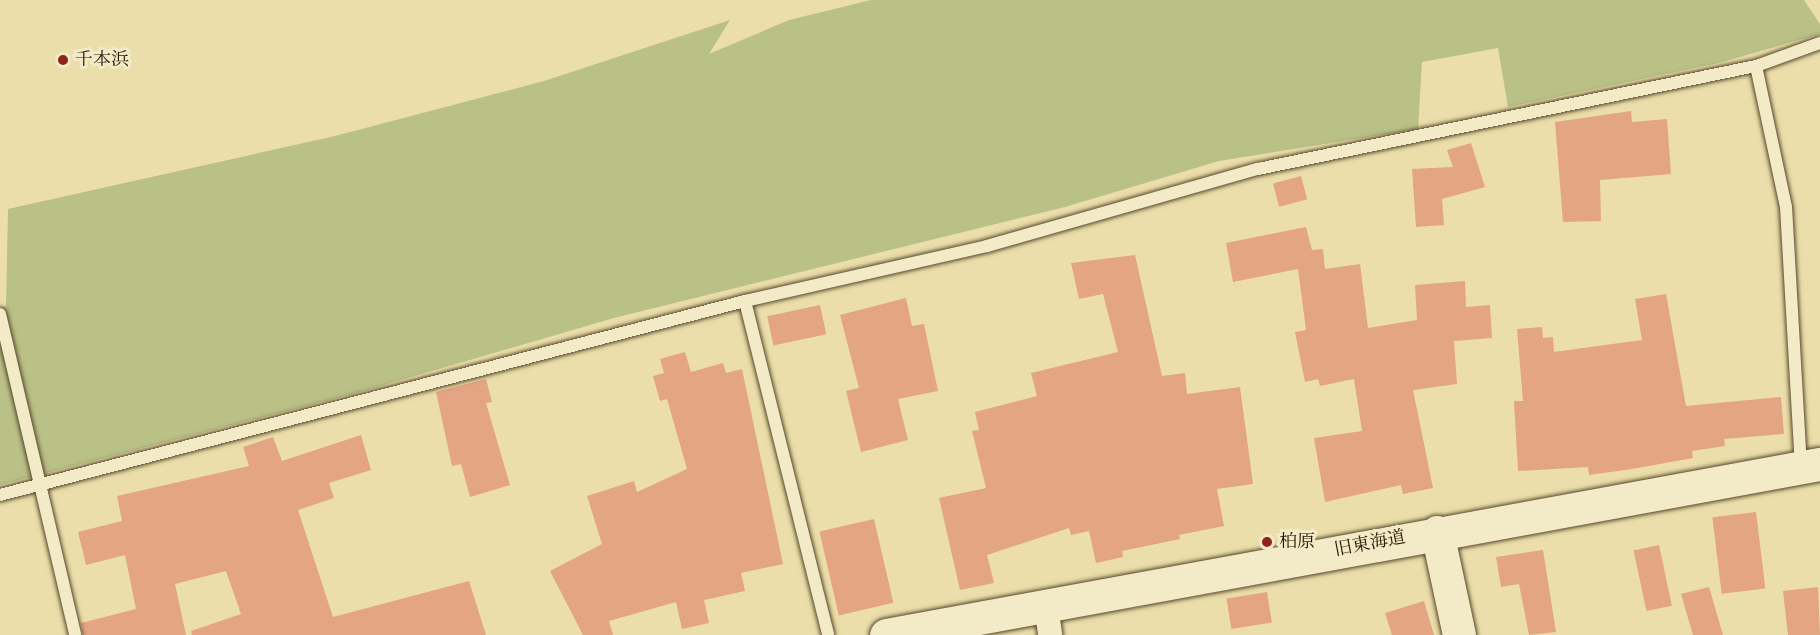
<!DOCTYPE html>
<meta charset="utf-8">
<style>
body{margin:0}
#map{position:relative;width:1820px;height:635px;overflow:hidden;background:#ecdeaa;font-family:"IM FELL French Canon","Noto Serif JP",serif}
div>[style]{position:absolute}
.green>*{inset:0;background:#b9c187}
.building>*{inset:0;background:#e3a583;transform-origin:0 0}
.roads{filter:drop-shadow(0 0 2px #57482b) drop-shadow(0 0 2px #57482b)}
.lane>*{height:12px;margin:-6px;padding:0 6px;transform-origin:6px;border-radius:6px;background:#f3eac8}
.street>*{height:24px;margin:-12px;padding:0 12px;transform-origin:12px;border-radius:12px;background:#f3eac8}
.secondary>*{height:33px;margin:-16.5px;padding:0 16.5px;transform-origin:16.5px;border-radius:16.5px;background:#f3eac8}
.dots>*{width:16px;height:16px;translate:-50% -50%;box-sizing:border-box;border:3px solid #f3eac8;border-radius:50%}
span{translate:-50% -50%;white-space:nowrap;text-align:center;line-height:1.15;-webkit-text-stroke:6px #f3eac8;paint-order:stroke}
.poi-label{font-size:18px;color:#251601}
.left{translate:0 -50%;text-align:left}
.street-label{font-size:18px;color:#251601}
</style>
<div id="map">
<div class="green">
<div style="clip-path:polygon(871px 0,1804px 0,1820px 24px,1820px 34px,1719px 63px,1508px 107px,1498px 48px,1422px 62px,1418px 129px,1219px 161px,1065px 207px,614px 318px,360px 392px,0 485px,0 308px,6px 306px,8px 209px,335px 136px,544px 81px,730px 20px,709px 54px,789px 20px)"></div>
</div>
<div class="building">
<div style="clip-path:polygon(1631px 111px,1632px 122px,1667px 119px,1671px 174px,1600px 180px,1601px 221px,1563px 222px,1555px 122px)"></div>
<div style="clip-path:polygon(1471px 143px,1485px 187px,1442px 199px,1444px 225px,1416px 227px,1412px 169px,1453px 167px,1447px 150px)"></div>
<div style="left:1301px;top:176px;width:24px;height:29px;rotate:75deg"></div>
<div style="clip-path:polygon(1306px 227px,1312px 250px,1323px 249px,1325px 269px,1360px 264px,1368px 328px,1417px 320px,1415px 285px,1465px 281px,1466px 307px,1490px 305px,1492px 338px,1454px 341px,1457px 384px,1413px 390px,1433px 488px,1403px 494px,1401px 485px,1325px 502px,1314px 438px,1362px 431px,1354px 379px,1320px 386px,1318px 379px,1305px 382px,1295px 332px,1306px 330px,1298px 269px,1233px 282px,1226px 243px)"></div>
<div style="clip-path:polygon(1135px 255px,1162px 376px,1185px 373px,1187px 394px,1240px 387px,1253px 484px,1217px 489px,1224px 526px,1179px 535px,1180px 539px,1122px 551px,1123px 557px,1096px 563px,1089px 531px,1071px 535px,1069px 528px,987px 555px,994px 583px,960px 590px,939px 498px,986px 488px,972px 431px,979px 430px,975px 412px,1037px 396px,1031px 373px,1118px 352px,1103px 294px,1079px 299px,1071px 263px)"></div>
<div style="clip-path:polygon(1666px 294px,1686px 406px,1781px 397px,1784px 434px,1724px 439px,1725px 446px,1692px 451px,1693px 458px,1632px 469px,1589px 475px,1588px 467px,1518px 471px,1514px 401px,1523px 401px,1517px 329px,1542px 327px,1543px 338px,1553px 337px,1554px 352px,1642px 340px,1635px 299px)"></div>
<div style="clip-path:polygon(906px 298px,912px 326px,924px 324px,938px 391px,898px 399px,908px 440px,861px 452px,846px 391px,859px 388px,840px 315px)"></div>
<div style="left:820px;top:305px;width:30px;height:54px;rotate:78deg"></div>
<div style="clip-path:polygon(685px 352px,691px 372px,723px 363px,726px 373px,742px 369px,783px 564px,741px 573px,745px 591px,704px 600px,709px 623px,682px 629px,676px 602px,609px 621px,613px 635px,583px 635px,550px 571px,602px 544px,587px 496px,634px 481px,637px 492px,687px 469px,667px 399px,660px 401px,653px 376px,664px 373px,660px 359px)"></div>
<div style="clip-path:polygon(486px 379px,492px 402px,486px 403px,510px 485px,470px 497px,461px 464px,452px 466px,436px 392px)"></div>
<div style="clip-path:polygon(361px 435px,371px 470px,329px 483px,334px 498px,298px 510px,333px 617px,469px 581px,486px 635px,192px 635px,191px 631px,241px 614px,226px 571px,175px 584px,186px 635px,83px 635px,81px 623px,136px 609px,125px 555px,86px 565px,78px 532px,122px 521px,117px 496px,249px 466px,243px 447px,273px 437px,282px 461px)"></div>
<div style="left:1756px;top:512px;width:77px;height:44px;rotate:83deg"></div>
<div style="left:874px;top:519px;width:86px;height:56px;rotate:77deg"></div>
<div style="left:1659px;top:545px;width:62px;height:26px;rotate:78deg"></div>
<div style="clip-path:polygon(1543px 550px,1556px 632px,1529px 635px,1519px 584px,1501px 587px,1496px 557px)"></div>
<div style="clip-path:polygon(1709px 587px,1723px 635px,1693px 635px,1681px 594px)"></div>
<div style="clip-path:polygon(1818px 587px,1820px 635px,1788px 635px,1783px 591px)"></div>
<div style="left:1267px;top:592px;width:31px;height:41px;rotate:81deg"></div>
<div style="clip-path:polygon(1424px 601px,1434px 635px,1392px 635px,1385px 613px)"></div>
</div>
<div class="roads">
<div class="lane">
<div style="left:1756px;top:66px;width:144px;rotate:78deg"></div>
<div style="left:1786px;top:207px;width:259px;rotate:86.7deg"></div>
<div style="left:745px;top:301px;width:344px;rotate:76deg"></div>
<div style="left:0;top:314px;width:330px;rotate:76.8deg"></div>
<div style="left:0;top:495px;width:770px;rotate:-14.6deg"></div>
<div style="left:745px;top:301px;width:248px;rotate:-12.8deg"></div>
<div style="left:987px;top:246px;width:282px;rotate:-15.9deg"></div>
<div style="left:1258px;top:169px;width:509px;rotate:-11.69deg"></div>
<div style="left:1756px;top:66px;width:68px;rotate:-19.8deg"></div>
</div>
<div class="street">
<div style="left:1046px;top:605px;width:30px;rotate:82deg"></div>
</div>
<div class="secondary">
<div style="left:1437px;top:532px;width:105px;rotate:77.9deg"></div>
<div style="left:886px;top:635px;width:950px;rotate:-10.38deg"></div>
</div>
</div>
<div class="dots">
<div style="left:63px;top:60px;background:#8f2418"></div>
<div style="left:1267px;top:542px;background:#8f2418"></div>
</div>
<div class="poi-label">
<span class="left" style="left:75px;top:60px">千本浜</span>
<span class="left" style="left:1279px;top:542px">柏原</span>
</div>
<div class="street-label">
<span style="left:1370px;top:544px;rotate:-11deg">旧東海道</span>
</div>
</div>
